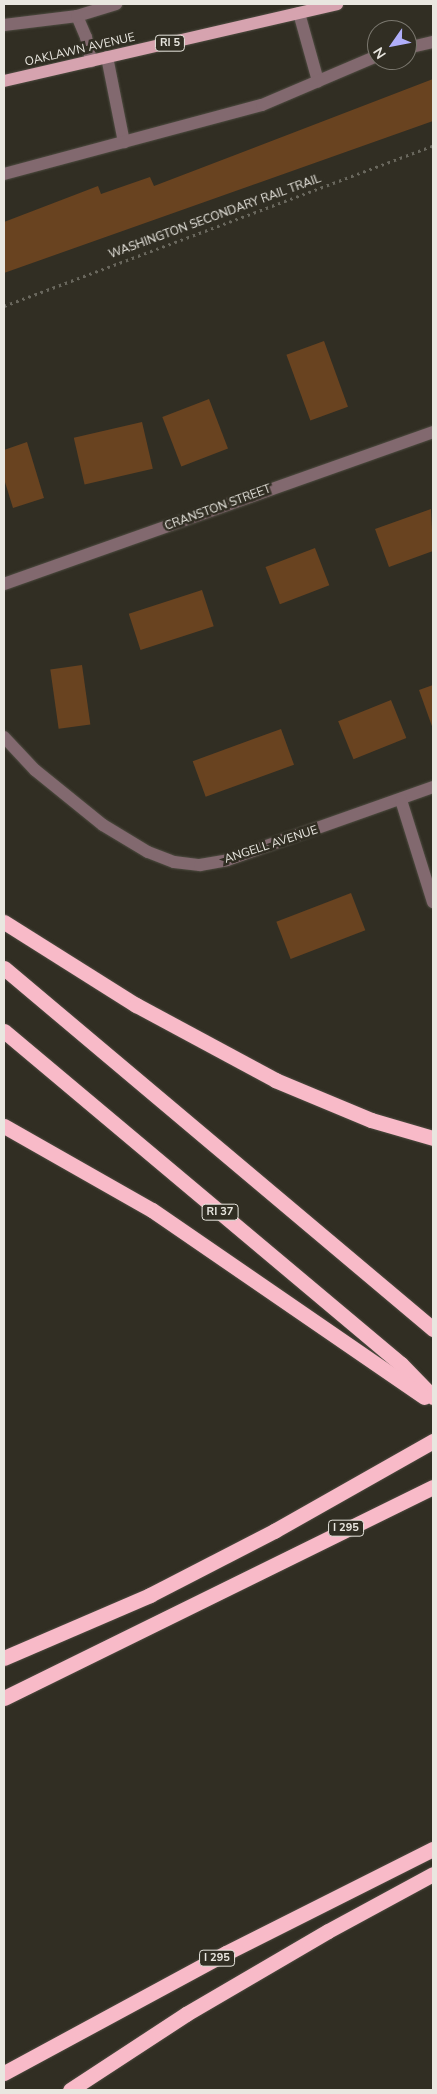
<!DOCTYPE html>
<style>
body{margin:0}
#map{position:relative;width:437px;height:2094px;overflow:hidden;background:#312e23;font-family:"Nunito Sans",sans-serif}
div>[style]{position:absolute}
.building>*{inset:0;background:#694320;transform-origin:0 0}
.path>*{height:3px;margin-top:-1.5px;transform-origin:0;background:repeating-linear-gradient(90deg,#69675d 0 2.5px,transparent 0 6.5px)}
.roads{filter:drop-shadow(0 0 1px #4e4c41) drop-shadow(0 0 1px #4e4c41)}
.minor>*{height:12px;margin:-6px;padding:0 6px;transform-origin:6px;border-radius:6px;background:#82696f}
.major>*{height:12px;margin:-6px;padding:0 6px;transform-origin:6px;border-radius:6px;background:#d6a3af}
.highway>*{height:15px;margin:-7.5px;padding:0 7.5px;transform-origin:7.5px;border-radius:7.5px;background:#f8bac8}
span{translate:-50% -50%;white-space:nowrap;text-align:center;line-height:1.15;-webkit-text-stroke:5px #312e23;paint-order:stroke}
.shield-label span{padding:1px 4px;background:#312e23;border:1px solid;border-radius:4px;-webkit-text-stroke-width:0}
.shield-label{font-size:11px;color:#e9e7e0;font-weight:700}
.street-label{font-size:12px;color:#e9e7e0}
.frame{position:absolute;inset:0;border:5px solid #e9e7e0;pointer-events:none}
.north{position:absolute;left:367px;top:20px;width:50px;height:50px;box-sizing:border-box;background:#312e23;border:1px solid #7b786f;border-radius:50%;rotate:237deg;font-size:14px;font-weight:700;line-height:20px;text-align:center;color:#e9e7e0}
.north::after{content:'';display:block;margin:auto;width:18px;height:22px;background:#b0aefa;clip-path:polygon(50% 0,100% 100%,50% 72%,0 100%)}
</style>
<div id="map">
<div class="building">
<div style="clip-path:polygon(433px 79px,433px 121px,4px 273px,4px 222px,98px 186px,101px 194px,150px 177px,154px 186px)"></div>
<div style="left:324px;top:341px;width:70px;height:40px;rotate:70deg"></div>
<div style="left:209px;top:399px;width:53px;height:50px;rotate:69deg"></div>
<div style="left:142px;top:422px;width:48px;height:70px;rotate:77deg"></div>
<div style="clip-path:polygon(27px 442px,44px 498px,13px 508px,4px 479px,4px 450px)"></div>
<div style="clip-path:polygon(431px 509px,433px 551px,389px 567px,375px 529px)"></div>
<div style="left:315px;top:548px;width:40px;height:53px;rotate:69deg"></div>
<div style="left:202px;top:590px;width:38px;height:77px;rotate:72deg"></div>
<div style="left:82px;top:665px;width:60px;height:32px;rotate:82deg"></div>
<div style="clip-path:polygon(433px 685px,433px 729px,419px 690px)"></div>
<div style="left:391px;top:700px;width:41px;height:57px;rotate:68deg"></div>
<div style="left:281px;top:729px;width:38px;height:94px;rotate:70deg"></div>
<div style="left:351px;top:893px;width:40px;height:80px;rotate:69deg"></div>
</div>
<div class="path">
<div style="left:4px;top:306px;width:458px;rotate:-20.5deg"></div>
</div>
<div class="roads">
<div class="minor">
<div style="left:299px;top:13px;width:71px;rotate:74.4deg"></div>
<div style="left:77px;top:16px;width:23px;rotate:67deg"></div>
<div style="left:86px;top:37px;width:25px;rotate:78deg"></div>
<div style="left:4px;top:25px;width:74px;rotate:-7deg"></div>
<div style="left:77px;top:16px;width:41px;rotate:-17.1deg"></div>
<div style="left:407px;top:48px;width:27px;rotate:-13deg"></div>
<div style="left:107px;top:57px;width:87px;rotate:78.7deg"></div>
<div style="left:4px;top:174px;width:267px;rotate:-15deg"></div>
<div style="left:262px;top:105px;width:125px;rotate:-23.1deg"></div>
<div style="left:4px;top:584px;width:455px;rotate:-19.5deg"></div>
<div style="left:4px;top:737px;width:45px;rotate:46.8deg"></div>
<div style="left:35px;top:770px;width:87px;rotate:39deg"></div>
<div style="left:103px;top:825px;width:52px;rotate:31deg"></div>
<div style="left:148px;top:852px;width:28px;rotate:21deg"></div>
<div style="left:174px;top:862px;width:26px;rotate:7deg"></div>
<div style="left:200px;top:865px;width:27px;rotate:-10deg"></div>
<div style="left:227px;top:860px;width:219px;rotate:-19.5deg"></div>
<div style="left:401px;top:800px;width:107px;rotate:72.6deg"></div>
</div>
<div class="major">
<div style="left:4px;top:81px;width:342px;rotate:-13deg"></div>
</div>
<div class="highway">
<div style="left:4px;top:922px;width:156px;rotate:32.2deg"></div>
<div style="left:136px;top:1005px;width:158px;rotate:28.3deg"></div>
<div style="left:275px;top:1080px;width:104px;rotate:22.6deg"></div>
<div style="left:371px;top:1120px;width:65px;rotate:16.2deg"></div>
<div style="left:4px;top:968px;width:561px;rotate:40.08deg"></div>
<div style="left:4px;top:1031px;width:518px;rotate:39.99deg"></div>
<div style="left:401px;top:1364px;width:46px;rotate:45.9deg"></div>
<div style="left:4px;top:1126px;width:170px;rotate:29.6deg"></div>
<div style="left:152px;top:1210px;width:330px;rotate:34.5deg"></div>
<div style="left:4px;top:1658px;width:159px;rotate:-23.3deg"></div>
<div style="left:150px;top:1595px;width:140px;rotate:-27.3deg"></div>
<div style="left:274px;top:1531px;width:183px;rotate:-29.5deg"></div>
<div style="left:4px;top:1698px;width:478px;rotate:-26.2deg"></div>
<div style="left:4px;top:2073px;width:252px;rotate:-28.4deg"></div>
<div style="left:226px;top:1953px;width:232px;rotate:-26.7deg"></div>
<div style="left:70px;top:2090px;width:139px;rotate:-33.2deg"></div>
<div style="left:186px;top:2014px;width:164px;rotate:-30.3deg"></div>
<div style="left:328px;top:1931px;width:119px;rotate:-28.5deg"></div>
</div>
</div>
<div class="shield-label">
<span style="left:170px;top:43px">RI 5</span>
<span style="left:220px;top:1212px">RI 37</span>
<span style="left:346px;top:1528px">I 295</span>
<span style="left:217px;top:1958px">I 295</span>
</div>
<div class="street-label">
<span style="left:80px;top:50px;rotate:-13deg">OAKLAWN AVENUE</span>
<span style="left:215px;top:217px;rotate:-20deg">WASHINGTON SECONDARY RAIL TRAIL</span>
<span style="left:218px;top:508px;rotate:-20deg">CRANSTON STREET</span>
<span style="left:271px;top:845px;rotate:-18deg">ANGELL AVENUE</span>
</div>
<div class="frame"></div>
<div class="north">N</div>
</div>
